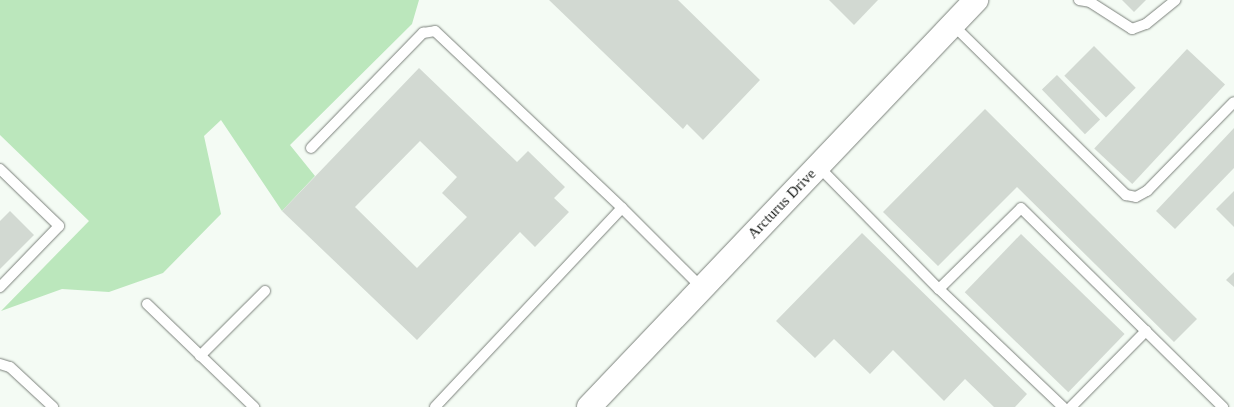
<!DOCTYPE html>
<style>
body{margin:0}
#map{position:relative;width:1234px;height:407px;overflow:hidden;background:#f4fbf4;font-family:Georgia,serif}
div>[style]{position:absolute}
.green>*{inset:0;background:#bbe7bc}
.building>*{inset:0;background:#d2d9d2;transform-origin:0 0}
.roads{filter:drop-shadow(0 0 1px #7b817b) drop-shadow(0 0 1px #7b817b)}
.service>*{height:10px;margin:-5px;padding:0 5px;transform-origin:5px;border-radius:5px;background:#fff}
.tertiary>*{height:24px;margin:-12px;padding:0 12px;transform-origin:12px;border-radius:12px;background:#fff}
span{translate:-50% -50%;white-space:nowrap;text-align:center;line-height:1.15;-webkit-text-stroke:4px #fff;paint-order:stroke}
.street-label{font-size:15px;color:#161916}
</style>
<div id="map">
<div class="green">
<div style="clip-path:polygon(0 0,419px 0,412px 24px,290px 145px,315px 176px,282px 211px,221px 120px,204px 136px,221px 214px,163px 273px,109px 292px,62px 289px,1px 311px,89px 221px,0 135px)"></div>
</div>
<div class="building">
<div style="clip-path:polygon(549px 0,678px 0,760px 80px,703px 140px,687px 124px,683px 129px)"></div>
<div style="clip-path:polygon(829px 0,878px 0,854px 25px)"></div>
<div style="clip-path:polygon(1122px 0,1146px 0,1134px 12px)"></div>
<div style="left:1094px;top:46px;width:59px;height:42px;rotate:45deg"></div>
<div style="left:1187px;top:49px;width:52px;height:136px;rotate:43deg"></div>
<div style="clip-path:polygon(evenodd,419px 68px,517px 162px,528px 151px,565px 187px,554px 198px,569px 212px,535px 247px,520px 232px,417px 340px,282px 211px,419px 68px,420px 141px,457px 177px,442px 193px,467px 217px,417px 268px,355px 207px,420px 141px)"></div>
<div style="left:1057px;top:75px;width:62px;height:21px;rotate:46deg"></div>
<div style="clip-path:polygon(985px 109px,1197px 319px,1174px 342px,1017px 187px,938px 266px,883px 212px)"></div>
<div style="clip-path:polygon(1234px 128px,1234px 168px,1175px 229px,1156px 211px)"></div>
<div style="clip-path:polygon(1234px 191px,1234px 227px,1216px 209px)"></div>
<div style="clip-path:polygon(10px 211px,34px 235px,0 269px,0 221px)"></div>
<div style="clip-path:polygon(862px 233px,1027px 394px,1015px 407px,994px 407px,965px 379px,944px 401px,893px 350px,870px 374px,834px 339px,815px 358px,776px 321px)"></div>
<div style="left:1021px;top:234px;width:144px;height:81px;rotate:44deg"></div>
<div style="clip-path:polygon(1234px 272px,1234px 287px,1226px 280px)"></div>
</div>
<div class="roads">
<div class="service">
<div style="left:1079px;top:0;width:11px;rotate:10deg"></div>
<div style="left:1090px;top:2px;width:50px;rotate:32.7deg"></div>
<div style="left:1132px;top:29px;width:15px;rotate:-20deg"></div>
<div style="left:1146px;top:24px;width:38px;rotate:-39deg"></div>
<div style="left:953px;top:25px;width:243px;rotate:44.5deg"></div>
<div style="left:1126px;top:195px;width:10px;rotate:11deg"></div>
<div style="left:1136px;top:197px;width:13px;rotate:-29deg"></div>
<div style="left:1147px;top:191px;width:124px;rotate:-45.7deg"></div>
<div style="left:311px;top:148px;width:161px;rotate:-45.8deg"></div>
<div style="left:423px;top:33px;width:12px;rotate:-9deg"></div>
<div style="left:435px;top:31px;width:257px;rotate:43.4deg"></div>
<div style="left:818px;top:166px;width:173px;rotate:45.5deg"></div>
<div style="left:939px;top:289px;width:115px;rotate:-44.6deg"></div>
<div style="left:1021px;top:208px;width:284px;rotate:44.6deg"></div>
<div style="left:0;top:169px;width:82px;rotate:44deg"></div>
<div style="left:59px;top:226px;width:85px;rotate:134deg"></div>
<div style="left:939px;top:289px;width:171px;rotate:43.6deg"></div>
<div style="left:147px;top:304px;width:149px;rotate:43.9deg"></div>
<div style="left:200px;top:356px;width:92px;rotate:-45deg"></div>
<div style="left:0;top:364px;width:10px;rotate:17deg"></div>
<div style="left:10px;top:367px;width:59px;rotate:42.9deg"></div>
<div style="left:435px;top:407px;width:273px;rotate:-46.8deg"></div>
<div style="left:622px;top:208px;width:113px;rotate:45deg"></div>
<div style="left:1071px;top:407px;width:107px;rotate:-45.4deg"></div>
</div>
<div class="tertiary">
<div style="left:589px;top:407px;width:562px;rotate:-46.44deg"></div>
</div>
</div>
<div class="street-label">
<span style="left:782px;top:204px;rotate:-46deg">Arcturus Drive</span>
</div>
</div>
